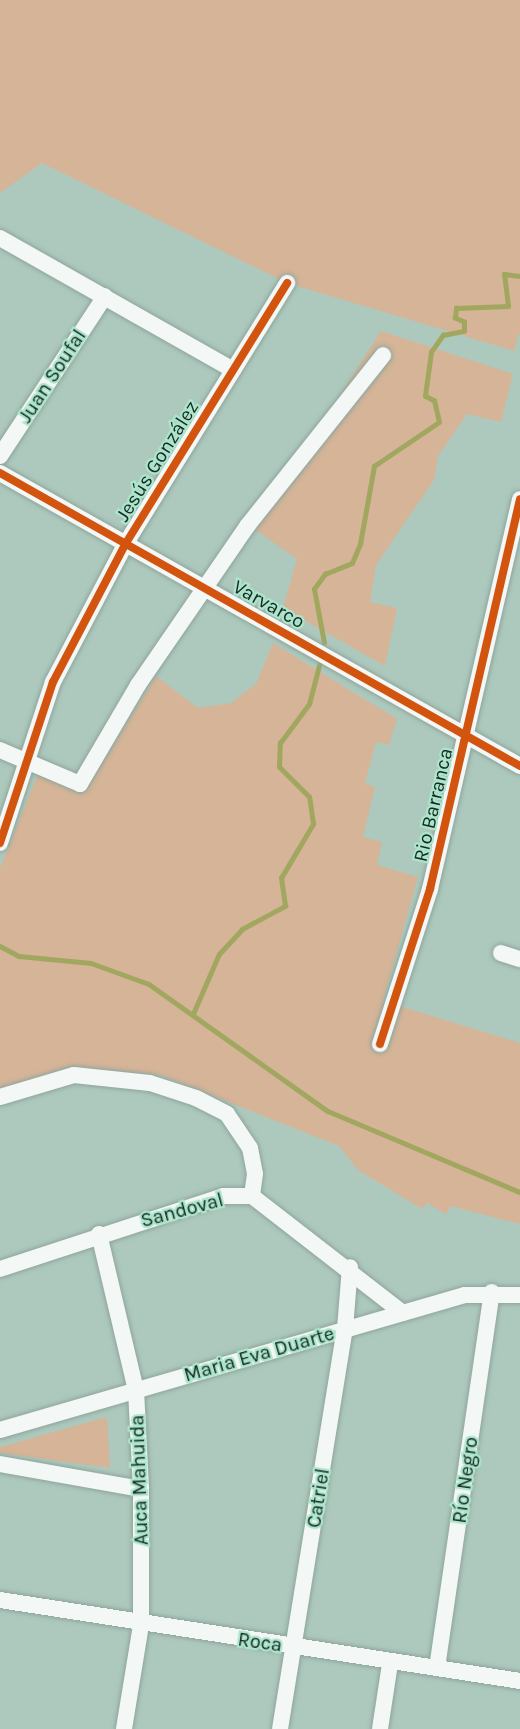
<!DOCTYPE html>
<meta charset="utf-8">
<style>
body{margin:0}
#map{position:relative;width:520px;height:1729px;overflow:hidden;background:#adc9bd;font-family:Karla,sans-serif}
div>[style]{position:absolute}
.green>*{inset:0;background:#d5b498}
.stream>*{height:4.5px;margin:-2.25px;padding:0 2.25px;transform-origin:2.25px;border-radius:2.25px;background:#a2a75f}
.roads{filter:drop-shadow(0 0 2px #8fa59c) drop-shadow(0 0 2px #8fa59c)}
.minor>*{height:16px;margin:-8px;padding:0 8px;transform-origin:8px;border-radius:8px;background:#f3f7f5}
.cycleway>*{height:8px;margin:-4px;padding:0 4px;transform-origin:4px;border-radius:4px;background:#d3540e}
span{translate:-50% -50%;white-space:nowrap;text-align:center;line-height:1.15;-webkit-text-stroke:4.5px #ace4cc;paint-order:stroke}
.street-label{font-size:20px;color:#152b22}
</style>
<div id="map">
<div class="green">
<div style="clip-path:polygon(0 0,520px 0,520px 331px,514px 351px,287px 283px,42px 163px,0 193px)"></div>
<div style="clip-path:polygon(381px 331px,513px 374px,501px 422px,467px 414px,438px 456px,434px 480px,376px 565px,370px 602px,397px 608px,385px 666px,283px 608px,297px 559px,254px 529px)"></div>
<div style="clip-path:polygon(273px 643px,397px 719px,389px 745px,376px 742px,365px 784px,375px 787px,363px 837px,382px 842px,377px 865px,418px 877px,383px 1001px,520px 1043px,520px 1224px,451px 1206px,446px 1214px,427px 1203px,422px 1209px,358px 1170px,339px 1146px,160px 1075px,84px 1068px,0 1091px,0 868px,38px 774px,86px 789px,156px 676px,198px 708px,231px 703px,256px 684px)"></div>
<div style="clip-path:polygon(107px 1417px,110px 1468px,0 1453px,0 1447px)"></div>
</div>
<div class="stream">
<div style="left:324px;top:643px;width:55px;rotate:-100.5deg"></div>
<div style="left:314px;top:589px;width:19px;rotate:-54deg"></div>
<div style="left:325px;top:574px;width:29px;rotate:-22deg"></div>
<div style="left:352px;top:563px;width:21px;rotate:-67deg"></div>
<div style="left:360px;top:544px;width:79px;rotate:-79.8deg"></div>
<div style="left:374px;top:466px;width:78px;rotate:-34.1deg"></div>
<div style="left:439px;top:422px;width:22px;rotate:-103deg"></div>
<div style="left:434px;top:401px;width:10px;rotate:-151deg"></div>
<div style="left:425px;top:396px;width:44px;rotate:-82.2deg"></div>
<div style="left:431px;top:352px;width:21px;rotate:-55deg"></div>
<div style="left:443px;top:335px;width:21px;rotate:-11deg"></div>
<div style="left:464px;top:331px;width:9px;rotate:-90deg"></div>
<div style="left:464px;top:322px;width:10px;rotate:-156deg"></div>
<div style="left:455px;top:318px;width:10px;rotate:-84deg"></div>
<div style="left:456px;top:308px;width:52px;rotate:-2.2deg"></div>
<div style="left:508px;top:306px;width:32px;rotate:-97deg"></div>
<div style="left:504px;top:274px;width:16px;rotate:7deg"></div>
<div style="left:0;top:946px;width:21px;rotate:28deg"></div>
<div style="left:19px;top:956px;width:72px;rotate:5.6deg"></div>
<div style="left:91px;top:963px;width:62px;rotate:19.9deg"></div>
<div style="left:149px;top:984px;width:219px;rotate:35.4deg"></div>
<div style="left:328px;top:1111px;width:208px;rotate:22.9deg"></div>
<div style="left:193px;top:1014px;width:65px;rotate:-66.6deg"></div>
<div style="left:219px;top:954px;width:34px;rotate:-47deg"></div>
<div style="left:242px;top:929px;width:49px;rotate:-28.1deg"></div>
<div style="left:285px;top:906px;width:28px;rotate:-98deg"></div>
<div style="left:281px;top:878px;width:63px;rotate:-59.3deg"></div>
<div style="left:313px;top:824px;width:27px;rotate:-98deg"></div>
<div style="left:309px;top:797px;width:42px;rotate:-135deg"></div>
<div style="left:279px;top:767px;width:24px;rotate:-88deg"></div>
<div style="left:280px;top:743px;width:49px;rotate:-53.4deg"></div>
<div style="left:309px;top:704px;width:43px;rotate:-75.3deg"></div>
</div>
<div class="roads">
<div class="minor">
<div style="left:0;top:238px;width:268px;rotate:29.5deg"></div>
<div style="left:0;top:456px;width:191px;rotate:-56.7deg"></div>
<div style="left:0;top:473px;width:597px;rotate:29.4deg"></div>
<div style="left:0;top:750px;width:87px;rotate:23deg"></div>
<div style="left:80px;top:784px;width:115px;rotate:-59.6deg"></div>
<div style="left:138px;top:685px;width:194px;rotate:-55.5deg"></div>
<div style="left:248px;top:525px;width:217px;rotate:-51.5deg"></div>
<div style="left:0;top:843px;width:169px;rotate:-71.8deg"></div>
<div style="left:53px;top:682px;width:157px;rotate:-62.3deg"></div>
<div style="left:126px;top:543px;width:306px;rotate:-58.2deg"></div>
<div style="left:501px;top:953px;width:20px;rotate:18deg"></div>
<div style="left:380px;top:1044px;width:163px;rotate:-72.1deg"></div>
<div style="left:430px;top:889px;width:400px;rotate:-77deg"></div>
<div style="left:0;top:1097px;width:77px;rotate:-16.6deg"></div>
<div style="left:74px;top:1075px;width:76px;rotate:6deg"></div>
<div style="left:150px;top:1083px;width:48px;rotate:18.1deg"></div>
<div style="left:196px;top:1098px;width:35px;rotate:27deg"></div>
<div style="left:227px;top:1114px;width:41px;rotate:55.9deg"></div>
<div style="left:250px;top:1148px;width:26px;rotate:79deg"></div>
<div style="left:255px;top:1174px;width:22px;rotate:98deg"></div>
<div style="left:99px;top:1234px;width:160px;rotate:76.7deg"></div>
<div style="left:136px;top:1390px;width:99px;rotate:87.1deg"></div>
<div style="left:141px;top:1489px;width:136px;rotate:90deg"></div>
<div style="left:141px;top:1625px;width:105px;rotate:99.3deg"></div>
<div style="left:0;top:1269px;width:235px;rotate:-18.1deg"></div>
<div style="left:223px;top:1196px;width:29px"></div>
<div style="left:252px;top:1196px;width:191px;rotate:37.8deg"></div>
<div style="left:0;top:1430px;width:484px;rotate:-16.2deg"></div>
<div style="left:465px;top:1295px;width:55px"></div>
<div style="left:0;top:1464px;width:143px;rotate:10.1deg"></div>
<div style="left:0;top:1600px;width:526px;rotate:8.85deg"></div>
<div style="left:437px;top:1668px;width:380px;rotate:-81.7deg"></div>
<div style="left:280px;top:1729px;width:405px;rotate:-80.8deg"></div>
<div style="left:345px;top:1329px;width:62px;rotate:-85.4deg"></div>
<div style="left:380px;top:1729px;width:66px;rotate:-81.3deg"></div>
</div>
</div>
<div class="cycleway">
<div style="left:0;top:473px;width:597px;rotate:29.4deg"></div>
<div style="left:0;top:843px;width:169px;rotate:-71.8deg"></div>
<div style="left:53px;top:682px;width:157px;rotate:-62.3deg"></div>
<div style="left:126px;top:543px;width:306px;rotate:-58.2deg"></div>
<div style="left:380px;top:1044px;width:163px;rotate:-72.1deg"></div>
<div style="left:430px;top:889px;width:400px;rotate:-77deg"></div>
</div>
<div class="street-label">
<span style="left:52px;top:376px;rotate:-57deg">Juan Soufal</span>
<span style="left:157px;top:461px;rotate:-58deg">Jesús González</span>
<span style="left:269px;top:604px;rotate:29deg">Varvarco</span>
<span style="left:433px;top:805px;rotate:-77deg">Rio Barranca</span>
<span style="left:182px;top:1210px;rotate:-15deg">Sandoval</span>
<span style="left:259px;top:1354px;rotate:-16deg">Maria Eva Duarte</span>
<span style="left:139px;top:1480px;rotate:-92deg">Auca Mahuida</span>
<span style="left:465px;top:1480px;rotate:-82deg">Río Negro</span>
<span style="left:318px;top:1498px;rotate:-81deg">Catriel</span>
<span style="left:260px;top:1642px;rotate:8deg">Roca</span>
</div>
</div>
